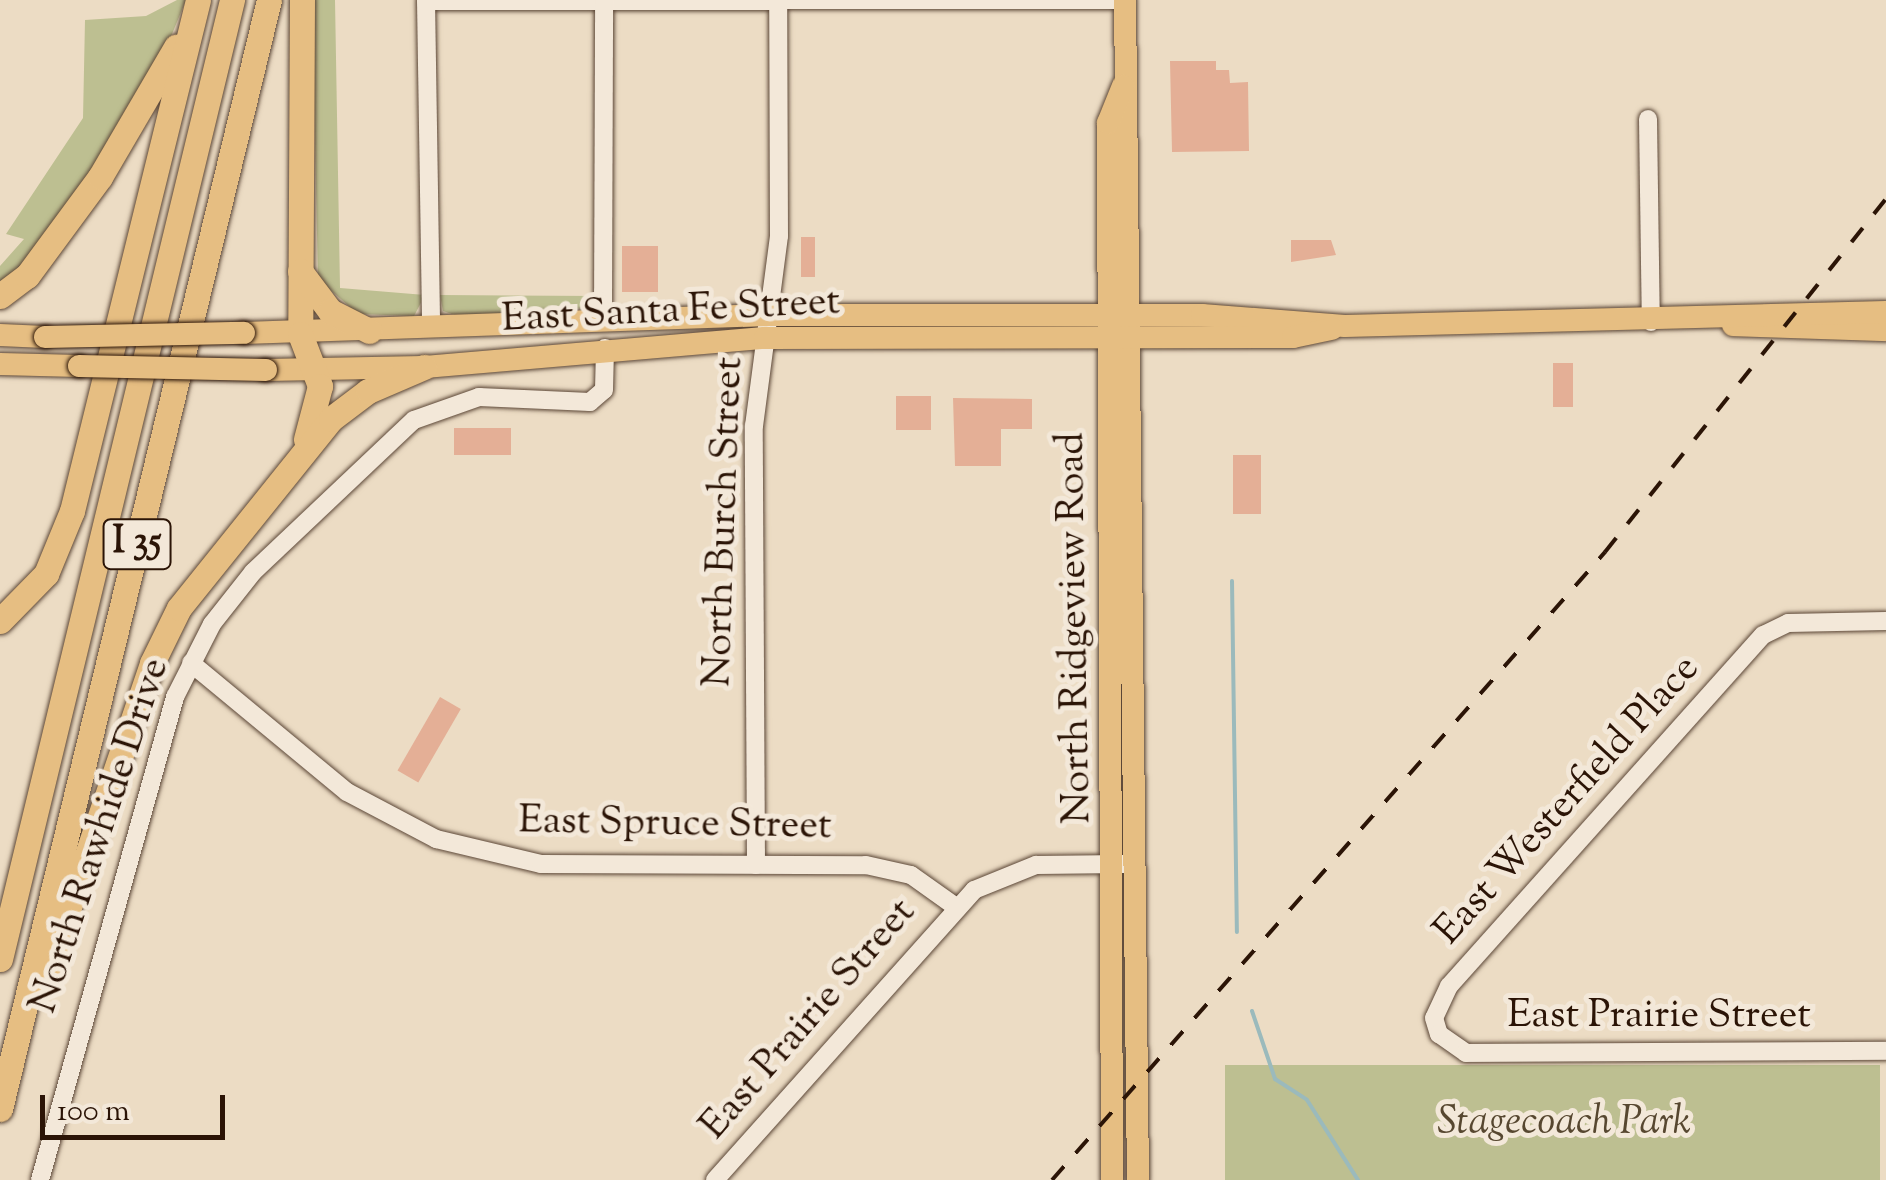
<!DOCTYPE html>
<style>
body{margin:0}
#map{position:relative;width:1886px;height:1180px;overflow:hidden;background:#ecdcc4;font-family:"Sorts Mill Goudy",serif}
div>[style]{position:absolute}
.green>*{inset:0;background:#bdbf91;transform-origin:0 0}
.stream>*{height:4px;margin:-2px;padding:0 2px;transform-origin:2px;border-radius:2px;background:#9bbabc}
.building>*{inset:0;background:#e4af96;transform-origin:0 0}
.roads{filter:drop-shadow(0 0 2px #5b4636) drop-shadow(0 0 2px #5b4636)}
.minor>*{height:18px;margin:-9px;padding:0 9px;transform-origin:9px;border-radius:9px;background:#f3e8d9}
.major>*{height:22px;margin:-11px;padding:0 11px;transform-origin:11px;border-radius:11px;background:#e6be82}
.highway>*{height:25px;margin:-12.5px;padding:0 12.5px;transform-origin:12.5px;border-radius:12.5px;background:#e6be82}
.rail>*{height:4px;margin-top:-2px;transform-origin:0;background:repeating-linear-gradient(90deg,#2b1406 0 18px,transparent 0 36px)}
.bridges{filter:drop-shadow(0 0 2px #2b1406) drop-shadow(0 0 2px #2b1406)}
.major-bridge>*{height:22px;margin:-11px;padding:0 11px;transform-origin:11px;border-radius:11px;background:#e6be82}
span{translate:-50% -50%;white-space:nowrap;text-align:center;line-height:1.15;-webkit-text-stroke:10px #f3e8d9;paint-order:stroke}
.shield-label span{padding:2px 8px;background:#f3e8d9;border:2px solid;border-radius:8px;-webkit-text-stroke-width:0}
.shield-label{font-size:38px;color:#2b1406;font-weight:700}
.street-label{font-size:40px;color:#2b1406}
.park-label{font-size:40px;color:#574730;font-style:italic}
.scale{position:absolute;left:40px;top:1095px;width:185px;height:45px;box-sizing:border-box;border:5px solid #2b1406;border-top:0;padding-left:12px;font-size:30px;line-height:35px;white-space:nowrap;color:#2b1406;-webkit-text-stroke:8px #f3e8d9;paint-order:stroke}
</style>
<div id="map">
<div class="green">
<div style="clip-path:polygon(177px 0,186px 0,156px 73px,43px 242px,0 288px,0 266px,24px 239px,6px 234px,83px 118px,85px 20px,146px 16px)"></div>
<div style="clip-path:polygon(312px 0,335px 0,340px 288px,425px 295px,414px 316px,358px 314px,318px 279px)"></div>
<div style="clip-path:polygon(440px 295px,597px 296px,586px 308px,458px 316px,443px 311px)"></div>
<div style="left:1880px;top:1065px;width:115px;height:655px;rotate:90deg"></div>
</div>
<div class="stream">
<div style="left:1232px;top:581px;width:351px;rotate:89.2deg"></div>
<div style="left:1252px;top:1011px;width:72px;rotate:71.3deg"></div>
<div style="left:1275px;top:1079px;width:38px;rotate:33deg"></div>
<div style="left:1307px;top:1100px;width:95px;rotate:57.5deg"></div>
</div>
<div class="building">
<div style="clip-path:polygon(1170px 61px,1216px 61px,1216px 70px,1229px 70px,1230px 83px,1248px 82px,1249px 151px,1172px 152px)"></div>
<div style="left:801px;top:237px;width:14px;height:40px"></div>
<div style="clip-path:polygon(1291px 240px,1331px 240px,1336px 255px,1291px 262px)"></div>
<div style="left:622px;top:246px;width:36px;height:46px"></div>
<div style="left:1553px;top:363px;width:20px;height:44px"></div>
<div style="left:896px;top:396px;width:35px;height:34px"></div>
<div style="clip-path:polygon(953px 398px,1032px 399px,1032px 429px,1001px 429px,1001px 466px,955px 466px)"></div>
<div style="left:454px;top:428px;width:57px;height:27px"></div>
<div style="left:1233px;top:455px;width:28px;height:59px"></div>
<div style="left:440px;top:697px;width:24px;height:85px;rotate:30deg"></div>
</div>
<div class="roads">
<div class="minor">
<div style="left:426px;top:0;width:326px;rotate:89.1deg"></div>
<div style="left:426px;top:1px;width:690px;rotate:-0.08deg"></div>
<div style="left:1648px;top:119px;width:203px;rotate:89.2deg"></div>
<div style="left:603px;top:318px;width:318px;rotate:-89.8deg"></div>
<div style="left:1886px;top:621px;width:98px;rotate:178.8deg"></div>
<div style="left:1788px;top:623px;width:28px;rotate:154deg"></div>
<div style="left:1763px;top:635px;width:471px;rotate:131.8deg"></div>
<div style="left:1449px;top:986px;width:35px;rotate:115deg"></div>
<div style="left:1434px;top:1018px;width:17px;rotate:73deg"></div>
<div style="left:1439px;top:1034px;width:33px;rotate:35deg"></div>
<div style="left:1466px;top:1053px;width:420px;rotate:-0.3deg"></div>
<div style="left:191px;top:663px;width:202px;rotate:39.6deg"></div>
<div style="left:347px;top:792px;width:101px;rotate:27.8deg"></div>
<div style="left:436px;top:839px;width:108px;rotate:13.4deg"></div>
<div style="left:541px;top:864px;width:325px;rotate:0.2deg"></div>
<div style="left:866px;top:865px;width:46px;rotate:12.5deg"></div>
<div style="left:911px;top:875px;width:55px;rotate:35.4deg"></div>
<div style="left:756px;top:865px;width:439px;rotate:-90.3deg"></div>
<div style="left:754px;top:426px;width:192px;rotate:-82.5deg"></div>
<div style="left:779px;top:236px;width:236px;rotate:-90.2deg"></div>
<div style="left:40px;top:1180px;width:502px;rotate:-74.38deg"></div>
<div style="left:175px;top:697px;width:82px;rotate:-63.1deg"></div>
<div style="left:212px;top:624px;width:66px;rotate:-51.7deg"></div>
<div style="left:253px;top:572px;width:221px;rotate:-43.4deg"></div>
<div style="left:414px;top:420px;width:69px;rotate:-19.5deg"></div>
<div style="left:479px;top:397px;width:111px;rotate:2.6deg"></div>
<div style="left:590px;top:402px;width:18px;rotate:-41deg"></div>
<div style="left:604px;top:390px;width:42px;rotate:-88.6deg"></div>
<div style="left:715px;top:1180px;width:389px;rotate:-48.2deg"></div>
<div style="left:974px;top:890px;width:67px;rotate:-22deg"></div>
<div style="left:1036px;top:865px;width:88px;rotate:-0.7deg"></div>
</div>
<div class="major">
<div style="left:1125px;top:0;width:1180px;rotate:89.37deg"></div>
<div style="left:1733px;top:325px;width:153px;rotate:1.9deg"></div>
<div style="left:244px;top:333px;width:524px;rotate:-1.97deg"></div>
<div style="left:768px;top:315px;width:434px"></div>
<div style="left:1202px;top:315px;width:143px;rotate:4.4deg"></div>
<div style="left:1345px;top:326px;width:541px;rotate:-1.48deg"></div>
<div style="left:0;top:335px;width:45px;rotate:2.5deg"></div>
<div style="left:0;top:364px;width:79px;rotate:1.5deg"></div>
<div style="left:266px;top:370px;width:158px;rotate:-1.1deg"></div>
<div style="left:424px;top:367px;width:342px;rotate:-4.9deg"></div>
<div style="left:765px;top:338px;width:528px;rotate:-0.11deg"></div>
<div style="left:1293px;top:337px;width:40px;rotate:-12deg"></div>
<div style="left:1112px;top:1180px;width:1057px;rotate:-90.22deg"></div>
<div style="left:1108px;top:123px;width:40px;rotate:-68deg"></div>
</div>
<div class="highway">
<div style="left:302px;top:0;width:334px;rotate:90.3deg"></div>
<div style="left:300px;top:334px;width:56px;rotate:69deg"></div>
<div style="left:320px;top:386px;width:55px;rotate:104.8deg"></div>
<div style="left:300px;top:271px;width:50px;rotate:53.1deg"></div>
<div style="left:330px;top:311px;width:44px;rotate:27.1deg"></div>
<div style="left:0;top:296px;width:34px;rotate:-37deg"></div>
<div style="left:27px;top:276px;width:123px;rotate:-53.6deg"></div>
<div style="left:100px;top:177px;width:151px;rotate:-59.7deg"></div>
<div style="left:0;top:621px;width:66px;rotate:-45.6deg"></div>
<div style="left:46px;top:574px;width:68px;rotate:-67.6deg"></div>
<div style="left:72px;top:511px;width:526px;rotate:-76.15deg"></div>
<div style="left:0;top:959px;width:987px;rotate:-76.4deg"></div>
<div style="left:49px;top:966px;width:320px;rotate:-71.2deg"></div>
<div style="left:152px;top:663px;width:61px;rotate:-63.9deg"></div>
<div style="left:179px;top:608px;width:243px;rotate:-51.2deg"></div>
<div style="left:331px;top:419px;width:46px;rotate:-37.1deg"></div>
<div style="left:368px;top:391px;width:61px;rotate:-23.2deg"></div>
<div style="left:0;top:1109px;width:1141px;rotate:-76.37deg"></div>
</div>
</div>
<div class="rail">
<div style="left:1052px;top:1180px;width:837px;rotate:-48.63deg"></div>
<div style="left:1605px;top:552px;width:451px;rotate:-51.5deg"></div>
</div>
<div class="bridges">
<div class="major-bridge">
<div style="left:45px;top:337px;width:199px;rotate:-1.2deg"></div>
<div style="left:79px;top:366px;width:187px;rotate:1.2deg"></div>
</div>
</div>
<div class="shield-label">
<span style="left:137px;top:544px">I 35</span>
</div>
<div class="street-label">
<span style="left:671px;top:312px;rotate:-3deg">East Santa Fe Street</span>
<span style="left:725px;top:522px;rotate:-88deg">North Burch Street</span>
<span style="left:1076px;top:628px;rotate:-91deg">North Ridgeview Road</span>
<span style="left:1568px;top:801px;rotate:-48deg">East Westerfield Place</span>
<span style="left:675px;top:825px;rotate:1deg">East Spruce Street</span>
<span style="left:101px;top:836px;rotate:-72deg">North Rawhide Drive</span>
<span style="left:1659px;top:1017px">East Prairie Street</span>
<span style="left:809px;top:1020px;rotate:-49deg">East Prairie Street</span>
</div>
<div class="park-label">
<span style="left:1564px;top:1124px">Stagecoach Park</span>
</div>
<div class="scale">100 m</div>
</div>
